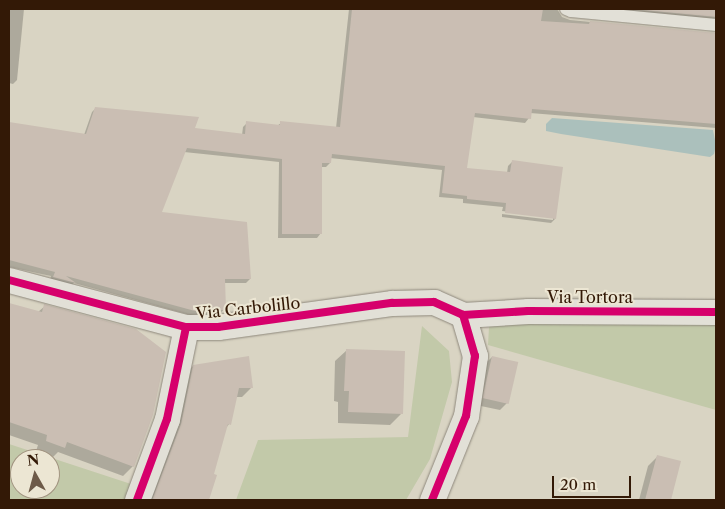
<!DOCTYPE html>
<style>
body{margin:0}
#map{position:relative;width:725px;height:509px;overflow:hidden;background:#d9d4c3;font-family:"Libre Caslon Text",serif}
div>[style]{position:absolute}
.green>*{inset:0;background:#c2c9a9}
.water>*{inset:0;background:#abc0bc}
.shadow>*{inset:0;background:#0003}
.building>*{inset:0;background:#cabeb3;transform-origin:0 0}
.roads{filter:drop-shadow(0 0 1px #8e887c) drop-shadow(0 0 1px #8e887c)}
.service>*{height:12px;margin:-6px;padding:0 6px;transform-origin:6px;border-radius:6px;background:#e2e0d7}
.minor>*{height:25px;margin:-12.5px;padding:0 12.5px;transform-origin:12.5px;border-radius:12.5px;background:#e2e0d7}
.cycleway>*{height:8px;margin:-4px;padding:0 4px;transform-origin:4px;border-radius:4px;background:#d6006c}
span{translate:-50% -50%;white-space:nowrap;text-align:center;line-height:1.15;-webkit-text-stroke:4px #ece6d3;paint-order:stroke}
.street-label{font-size:16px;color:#331906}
.frame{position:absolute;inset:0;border:10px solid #331906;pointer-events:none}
.north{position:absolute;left:10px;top:449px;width:50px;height:50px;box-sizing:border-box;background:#ece6d3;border:1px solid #a29481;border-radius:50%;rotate:353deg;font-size:14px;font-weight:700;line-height:20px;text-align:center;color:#331906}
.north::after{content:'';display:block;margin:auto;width:18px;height:22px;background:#6d5a48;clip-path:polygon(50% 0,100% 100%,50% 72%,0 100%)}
.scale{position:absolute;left:552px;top:476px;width:79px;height:22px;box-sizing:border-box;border:2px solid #331906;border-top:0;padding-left:6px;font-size:15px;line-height:18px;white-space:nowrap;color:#331906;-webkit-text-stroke:4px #ece6d3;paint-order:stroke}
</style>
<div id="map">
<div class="green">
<div style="clip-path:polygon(716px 316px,716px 410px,488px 345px,489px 327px,499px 319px)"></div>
<div style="clip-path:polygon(422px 326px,449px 351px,452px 382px,430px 459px,406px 500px,236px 500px,258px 440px,408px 437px)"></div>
<div style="clip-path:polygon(evenodd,9px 444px,131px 484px,125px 500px,9px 500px,9px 444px,20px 459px,50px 459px,50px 489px,20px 489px,20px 459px)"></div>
</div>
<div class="water">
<div style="clip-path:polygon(552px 118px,713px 130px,716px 145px,714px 154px,710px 157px,561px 134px,546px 131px,546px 124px)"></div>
</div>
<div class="shadow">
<div style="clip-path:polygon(9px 9px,24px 9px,17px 80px,13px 84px,9px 83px)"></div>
<div style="clip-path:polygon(349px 9px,557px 9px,562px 17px,570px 20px,716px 34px,716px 128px,530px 113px,529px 118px,525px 123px,473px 117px,465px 169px,507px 173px,508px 166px,512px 162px,555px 219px,551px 223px,502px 217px,502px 214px,553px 220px,553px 218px,502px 211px,503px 207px,463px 203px,463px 199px,439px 197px,442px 170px,330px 158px,330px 163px,326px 167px,321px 167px,321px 233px,317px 238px,278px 238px,279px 162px,184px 152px,160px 213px,250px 279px,246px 283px,223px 283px,225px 309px,220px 313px,190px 315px,74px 283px,70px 286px,50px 281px,51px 276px,9px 267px,9px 125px,84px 135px,92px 112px,96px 108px,193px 129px,242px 135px,243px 127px,247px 123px,277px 126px,281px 123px,336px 128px)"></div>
<div style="clip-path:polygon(598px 9px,716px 9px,716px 22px)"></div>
<div style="clip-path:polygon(9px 304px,38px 312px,45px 306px,133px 466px,123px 476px,58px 452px,53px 457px,36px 451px,38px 445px,9px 435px)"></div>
<div style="clip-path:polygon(347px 350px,401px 414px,390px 425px,338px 423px,338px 402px,334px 401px,335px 361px)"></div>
<div style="clip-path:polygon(492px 357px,508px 402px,500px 410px,476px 405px,484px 365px)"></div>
<div style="clip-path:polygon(193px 366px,252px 387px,242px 397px,236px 397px,229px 424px,226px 428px,212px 475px,216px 476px,208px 500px,146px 500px,183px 377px)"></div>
<div style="clip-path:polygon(658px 456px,680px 462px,670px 500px,639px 500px,648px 466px)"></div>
</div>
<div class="building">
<div style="clip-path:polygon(352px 9px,543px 9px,541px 21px,589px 24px,590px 21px,716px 33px,716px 124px,532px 109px,531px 119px,475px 113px,467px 168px,510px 172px,512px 160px,563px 167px,556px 219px,505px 213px,506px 203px,467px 199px,467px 196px,442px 193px,445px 166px,332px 154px,331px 163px,322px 163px,322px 234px,282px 234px,282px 159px,187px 148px,162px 212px,247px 222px,251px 279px,225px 279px,226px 310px,195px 311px,66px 276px,76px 283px,53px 277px,55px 272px,9px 260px,9px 122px,86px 134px,95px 107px,199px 117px,195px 128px,245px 134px,246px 121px,280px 125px,280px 121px,340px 127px)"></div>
<div style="clip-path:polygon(632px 9px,716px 9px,716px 17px)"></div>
<div style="clip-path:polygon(9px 303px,42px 312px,44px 304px,136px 329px,166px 352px,153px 415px,134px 467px,67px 442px,65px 448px,46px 441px,47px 435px,9px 422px)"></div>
<div style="clip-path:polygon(346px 349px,405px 351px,403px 414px,348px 412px,349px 391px,344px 391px)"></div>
<div style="clip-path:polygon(249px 356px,253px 388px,239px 388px,231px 425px,228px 424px,214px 474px,217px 475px,209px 500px,152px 500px,181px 424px,193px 365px)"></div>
<div style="left:492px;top:356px;width:27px;height:43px;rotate:13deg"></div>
<div style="clip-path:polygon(657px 455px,681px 461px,671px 500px,645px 500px)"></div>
</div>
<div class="roads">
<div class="service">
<div style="left:566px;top:9px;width:5px;rotate:22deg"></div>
<div style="left:571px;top:11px;width:146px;rotate:5.5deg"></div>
</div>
<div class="minor">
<div style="left:9px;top:280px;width:183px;rotate:14.9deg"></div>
<div style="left:186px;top:327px;width:32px"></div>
<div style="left:218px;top:327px;width:176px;rotate:-7.9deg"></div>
<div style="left:392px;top:303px;width:42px;rotate:-1.4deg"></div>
<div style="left:434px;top:302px;width:32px;rotate:24deg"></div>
<div style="left:463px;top:315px;width:65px;rotate:-3.5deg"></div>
<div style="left:528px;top:311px;width:188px;rotate:0.3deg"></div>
<div style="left:137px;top:500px;width:86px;rotate:-69.7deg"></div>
<div style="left:167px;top:419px;width:94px;rotate:-78.3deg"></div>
<div style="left:432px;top:500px;width:91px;rotate:-68deg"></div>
<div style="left:466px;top:416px;width:61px;rotate:-81.5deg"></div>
<div style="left:475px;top:356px;width:43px;rotate:-106.3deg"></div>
</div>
</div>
<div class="cycleway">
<div style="left:9px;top:280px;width:183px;rotate:14.9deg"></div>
<div style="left:186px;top:327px;width:32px"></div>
<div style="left:218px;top:327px;width:176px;rotate:-7.9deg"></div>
<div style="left:392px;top:303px;width:42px;rotate:-1.4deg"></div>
<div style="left:434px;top:302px;width:32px;rotate:24deg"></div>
<div style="left:463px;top:315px;width:65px;rotate:-3.5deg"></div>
<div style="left:528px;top:311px;width:188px;rotate:0.3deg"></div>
<div style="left:137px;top:500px;width:86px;rotate:-69.7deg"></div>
<div style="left:167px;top:419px;width:94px;rotate:-78.3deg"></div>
<div style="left:432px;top:500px;width:91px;rotate:-68deg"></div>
<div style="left:466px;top:416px;width:61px;rotate:-81.5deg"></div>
<div style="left:475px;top:356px;width:43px;rotate:-106.3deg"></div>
</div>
<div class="street-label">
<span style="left:590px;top:297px">Via Tortora</span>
<span style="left:248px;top:308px;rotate:-6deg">Via Carbolillo</span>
</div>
<div class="frame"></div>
<div class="north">N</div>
<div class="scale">20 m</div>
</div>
